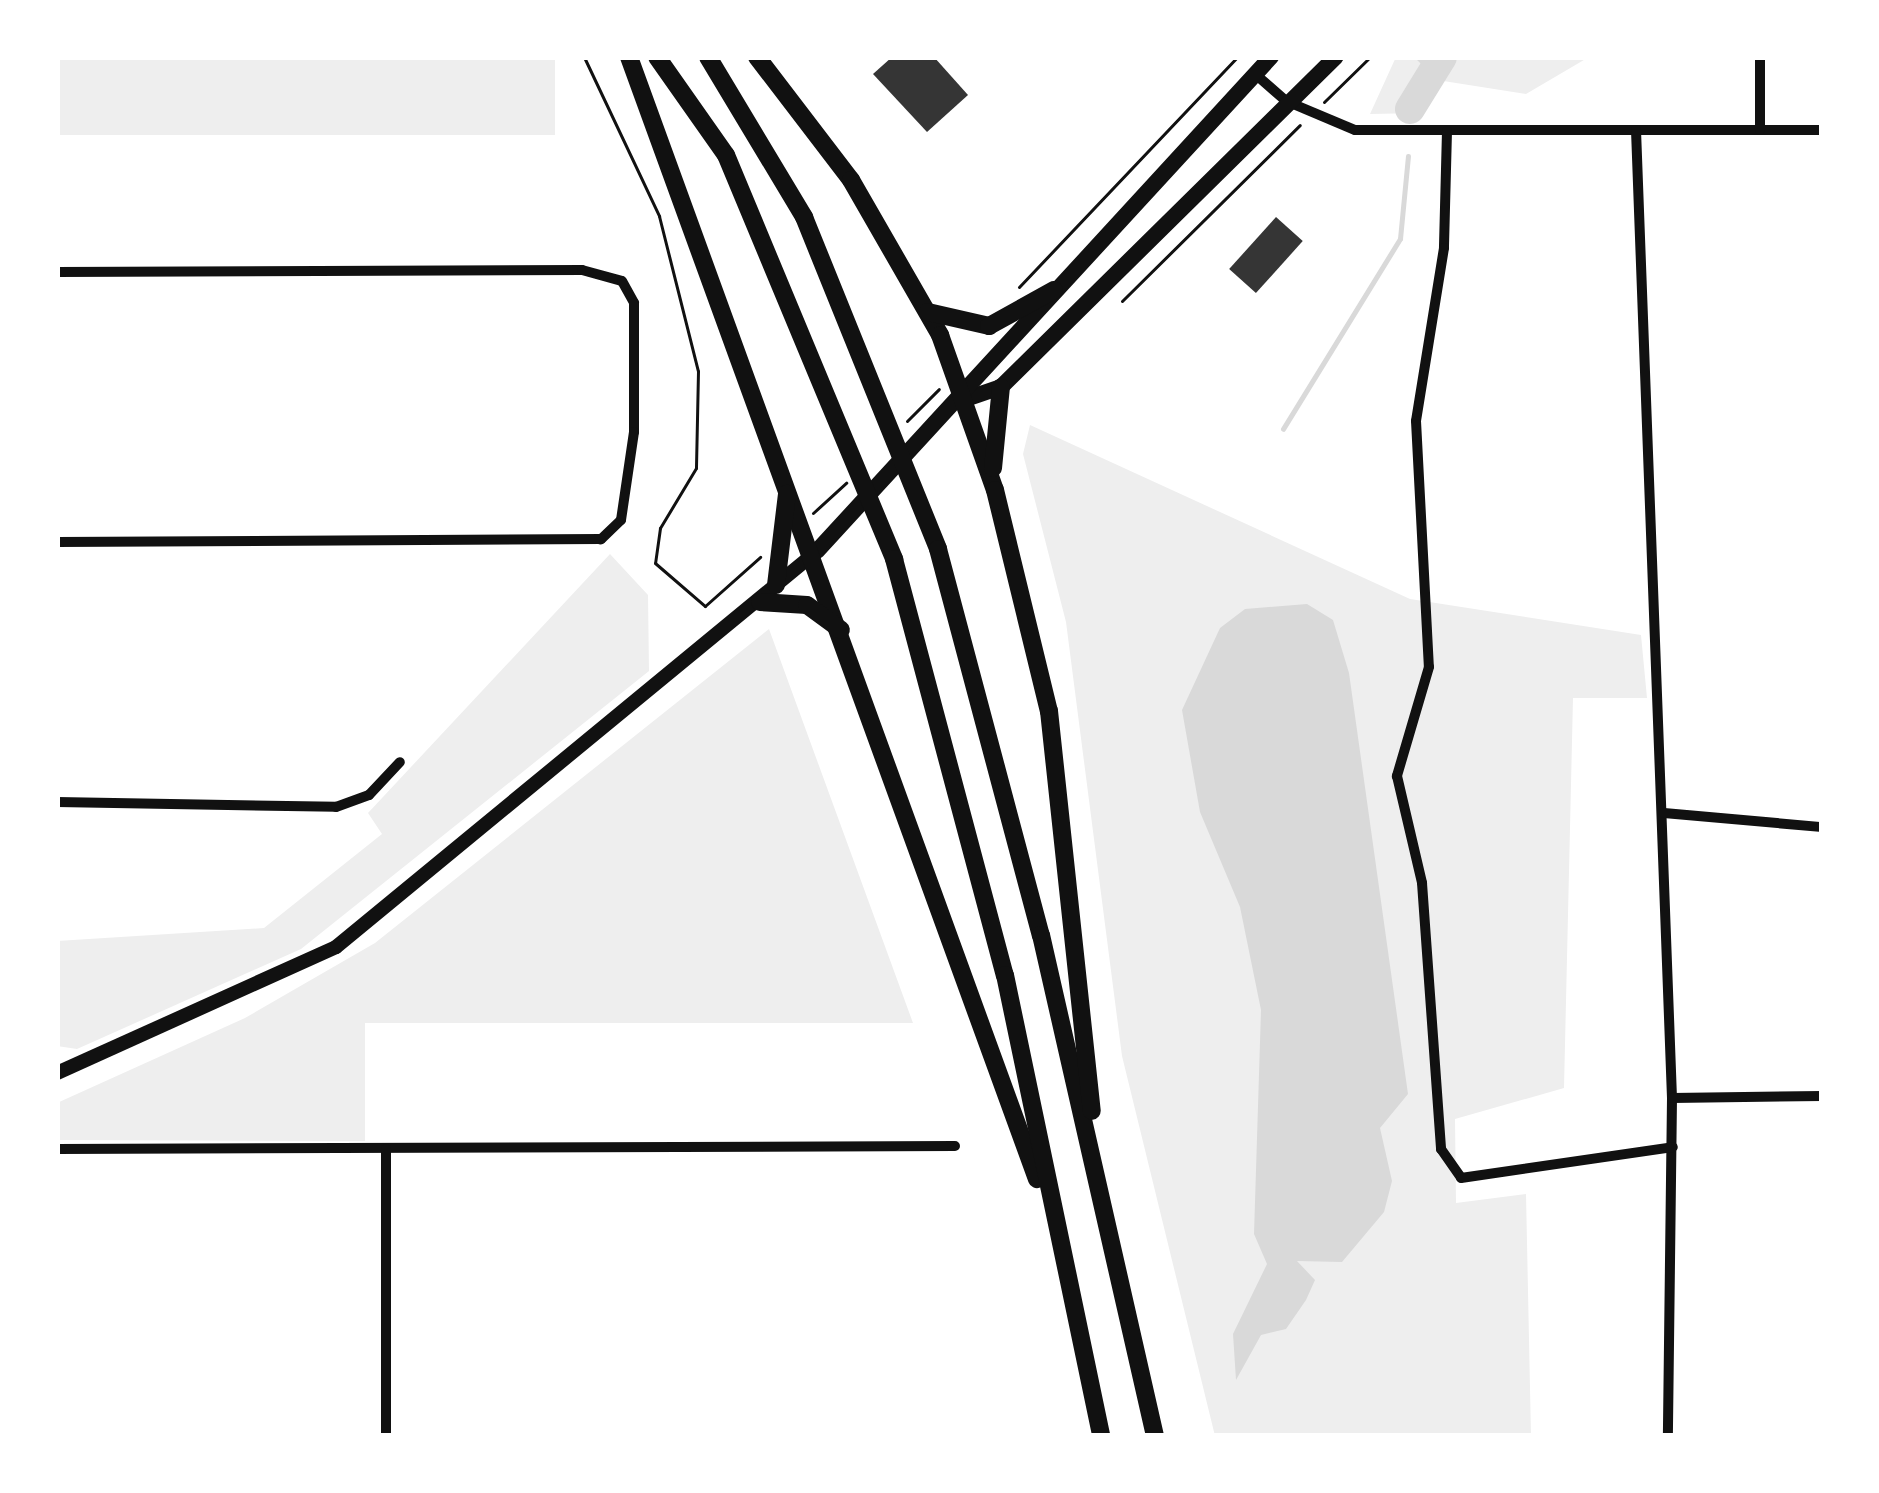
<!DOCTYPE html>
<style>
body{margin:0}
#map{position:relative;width:1879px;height:1493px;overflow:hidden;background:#fff;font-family:"Roboto Condensed",sans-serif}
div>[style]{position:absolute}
.green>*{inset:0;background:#eee;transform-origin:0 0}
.water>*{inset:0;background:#d9d9d9}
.stream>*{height:4.5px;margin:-2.25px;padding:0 2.25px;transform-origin:2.25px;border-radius:2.25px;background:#d9d9d9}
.river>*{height:30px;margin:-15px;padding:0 15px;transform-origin:15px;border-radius:15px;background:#d9d9d9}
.building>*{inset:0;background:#353535;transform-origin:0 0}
.path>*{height:3px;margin:-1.5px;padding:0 1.5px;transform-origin:1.5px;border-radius:1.5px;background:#111}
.minor>*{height:10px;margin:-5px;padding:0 5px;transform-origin:5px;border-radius:5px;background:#111}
.secondary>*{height:14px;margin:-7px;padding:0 7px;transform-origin:7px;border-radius:7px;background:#111}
.primary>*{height:16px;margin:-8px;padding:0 8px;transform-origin:8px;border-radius:8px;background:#111}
.motorway>*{height:18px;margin:-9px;padding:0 9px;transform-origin:9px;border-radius:9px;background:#111}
span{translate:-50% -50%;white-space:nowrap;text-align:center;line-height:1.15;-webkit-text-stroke:12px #fff;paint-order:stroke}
.frame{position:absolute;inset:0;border:60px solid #fff;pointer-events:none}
</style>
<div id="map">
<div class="green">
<div style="left:57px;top:57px;width:498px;height:78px"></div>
<div style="clip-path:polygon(1396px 57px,1589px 57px,1526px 94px,1437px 80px,1421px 113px,1370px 114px)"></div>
<div style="clip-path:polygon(1030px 425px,1410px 599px,1641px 635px,1647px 698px,1573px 698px,1564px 1088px,1455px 1119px,1456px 1203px,1526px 1194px,1531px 1436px,1215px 1436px,1122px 1056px,1066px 622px,1023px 454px)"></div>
<div style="clip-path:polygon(610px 554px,648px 595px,649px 671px,301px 949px,77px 1049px,57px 1046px,57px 941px,264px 928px,382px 834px,368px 813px)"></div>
<div style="clip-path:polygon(769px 629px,913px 1023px,365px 1023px,365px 1141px,57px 1140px,57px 1103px,245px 1018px,375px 943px)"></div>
</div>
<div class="water">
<div style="clip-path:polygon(1307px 604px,1333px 620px,1349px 673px,1408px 1094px,1380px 1128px,1392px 1181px,1384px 1212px,1342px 1262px,1297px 1261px,1315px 1280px,1306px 1300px,1286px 1329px,1261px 1335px,1236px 1380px,1233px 1334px,1267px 1264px,1254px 1234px,1261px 1010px,1240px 907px,1200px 812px,1182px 710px,1220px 628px,1245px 609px)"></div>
</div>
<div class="stream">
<div style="left:1418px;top:57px;width:17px;rotate:45deg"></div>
<div style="left:1283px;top:429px;width:223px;rotate:-58.4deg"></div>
<div style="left:1400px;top:239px;width:83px;rotate:-84.5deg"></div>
</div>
<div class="river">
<div style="left:1410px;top:109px;width:61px;rotate:-58.4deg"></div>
</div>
<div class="building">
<div style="clip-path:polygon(892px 57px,934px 57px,968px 95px,927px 132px,873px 74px)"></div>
<div style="left:1276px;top:217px;width:36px;height:70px;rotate:42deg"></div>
</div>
<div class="path">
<div style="left:584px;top:57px;width:176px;rotate:64.7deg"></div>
<div style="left:659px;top:216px;width:160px;rotate:75.9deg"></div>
<div style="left:698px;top:371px;width:97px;rotate:91.2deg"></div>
<div style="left:696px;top:468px;width:70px;rotate:121deg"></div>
<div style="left:660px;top:528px;width:35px;rotate:98deg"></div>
<div style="left:655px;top:563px;width:66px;rotate:40.7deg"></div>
<div style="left:705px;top:606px;width:74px;rotate:-41.7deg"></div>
<div style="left:1324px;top:102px;width:64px;rotate:-44.4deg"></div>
<div style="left:1019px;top:287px;width:317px;rotate:-46.5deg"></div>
<div style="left:1122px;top:301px;width:250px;rotate:-44.7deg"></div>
<div style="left:907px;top:421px;width:45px;rotate:-45deg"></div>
<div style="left:813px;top:513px;width:45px;rotate:-42.3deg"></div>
</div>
<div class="minor">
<div style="left:1254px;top:73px;width:43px;rotate:41.2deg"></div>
<div style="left:1286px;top:101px;width:75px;rotate:22.8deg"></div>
<div style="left:1355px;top:130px;width:467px"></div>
<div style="left:1636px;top:130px;width:969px;rotate:87.87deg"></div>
<div style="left:1672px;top:1098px;width:338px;rotate:90.7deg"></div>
<div style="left:1760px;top:130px;width:73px;rotate:-90deg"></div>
<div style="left:1447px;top:131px;width:117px;rotate:91.5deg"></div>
<div style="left:1444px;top:248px;width:175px;rotate:99.2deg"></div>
<div style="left:1416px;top:421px;width:246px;rotate:87deg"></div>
<div style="left:1429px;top:667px;width:114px;rotate:106.4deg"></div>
<div style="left:1397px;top:776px;width:110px;rotate:76.8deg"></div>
<div style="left:1422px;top:883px;width:267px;rotate:85.9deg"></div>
<div style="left:1441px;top:1149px;width:35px;rotate:55deg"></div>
<div style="left:1461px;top:1178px;width:214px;rotate:-8.3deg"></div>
<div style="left:57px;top:272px;width:525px;rotate:-0.22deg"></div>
<div style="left:582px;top:270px;width:41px;rotate:15.4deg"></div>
<div style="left:622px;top:281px;width:25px;rotate:61deg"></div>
<div style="left:634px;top:303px;width:129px;rotate:90deg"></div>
<div style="left:634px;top:432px;width:89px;rotate:98.4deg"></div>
<div style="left:621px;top:520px;width:28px;rotate:136deg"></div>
<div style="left:601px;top:539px;width:544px;rotate:179.68deg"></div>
<div style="left:57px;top:802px;width:279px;rotate:1deg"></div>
<div style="left:336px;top:807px;width:35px;rotate:-20deg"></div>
<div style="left:369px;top:795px;width:45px;rotate:-46.8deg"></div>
<div style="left:1664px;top:813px;width:159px;rotate:5.1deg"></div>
<div style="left:1672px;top:1098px;width:150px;rotate:-0.8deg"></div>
<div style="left:57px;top:1149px;width:898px;rotate:-0.19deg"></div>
<div style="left:386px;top:1436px;width:287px;rotate:-90deg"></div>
</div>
<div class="secondary">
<div style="left:57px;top:1073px;width:306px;rotate:-24.3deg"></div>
<div style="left:336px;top:947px;width:623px;rotate:-39.46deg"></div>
</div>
<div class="primary">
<div style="left:963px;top:400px;width:40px;rotate:-18.9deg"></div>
<div style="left:1001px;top:387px;width:470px;rotate:-44.6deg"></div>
<div style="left:817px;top:551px;width:671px;rotate:-47.42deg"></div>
</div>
<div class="motorway">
<div style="left:629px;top:57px;width:1194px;rotate:70.02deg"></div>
<div style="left:657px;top:57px;width:120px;rotate:54.9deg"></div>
<div style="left:726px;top:155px;width:438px;rotate:67.4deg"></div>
<div style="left:894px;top:559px;width:431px;rotate:75.1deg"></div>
<div style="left:1005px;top:975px;width:471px;rotate:78.2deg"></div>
<div style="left:708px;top:57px;width:187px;rotate:59deg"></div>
<div style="left:804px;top:217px;width:358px;rotate:68deg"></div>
<div style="left:938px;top:549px;width:400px;rotate:75.1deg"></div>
<div style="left:1041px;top:935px;width:514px;rotate:77.18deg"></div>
<div style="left:757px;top:57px;width:155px;rotate:52.6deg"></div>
<div style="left:851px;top:180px;width:179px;rotate:60.1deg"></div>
<div style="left:940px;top:335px;width:164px;rotate:70.5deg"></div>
<div style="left:995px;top:490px;width:228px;rotate:76.3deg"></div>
<div style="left:1049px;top:711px;width:402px;rotate:83.9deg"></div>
<div style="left:928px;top:312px;width:63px;rotate:12.9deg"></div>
<div style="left:989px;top:326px;width:74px;rotate:-29deg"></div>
<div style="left:993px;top:468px;width:81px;rotate:-84.4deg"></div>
<div style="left:776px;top:585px;width:92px;rotate:-83.1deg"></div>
<div style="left:760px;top:602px;width:47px;rotate:3.7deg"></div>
<div style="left:807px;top:605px;width:42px;rotate:36.3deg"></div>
</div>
<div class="frame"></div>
</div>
